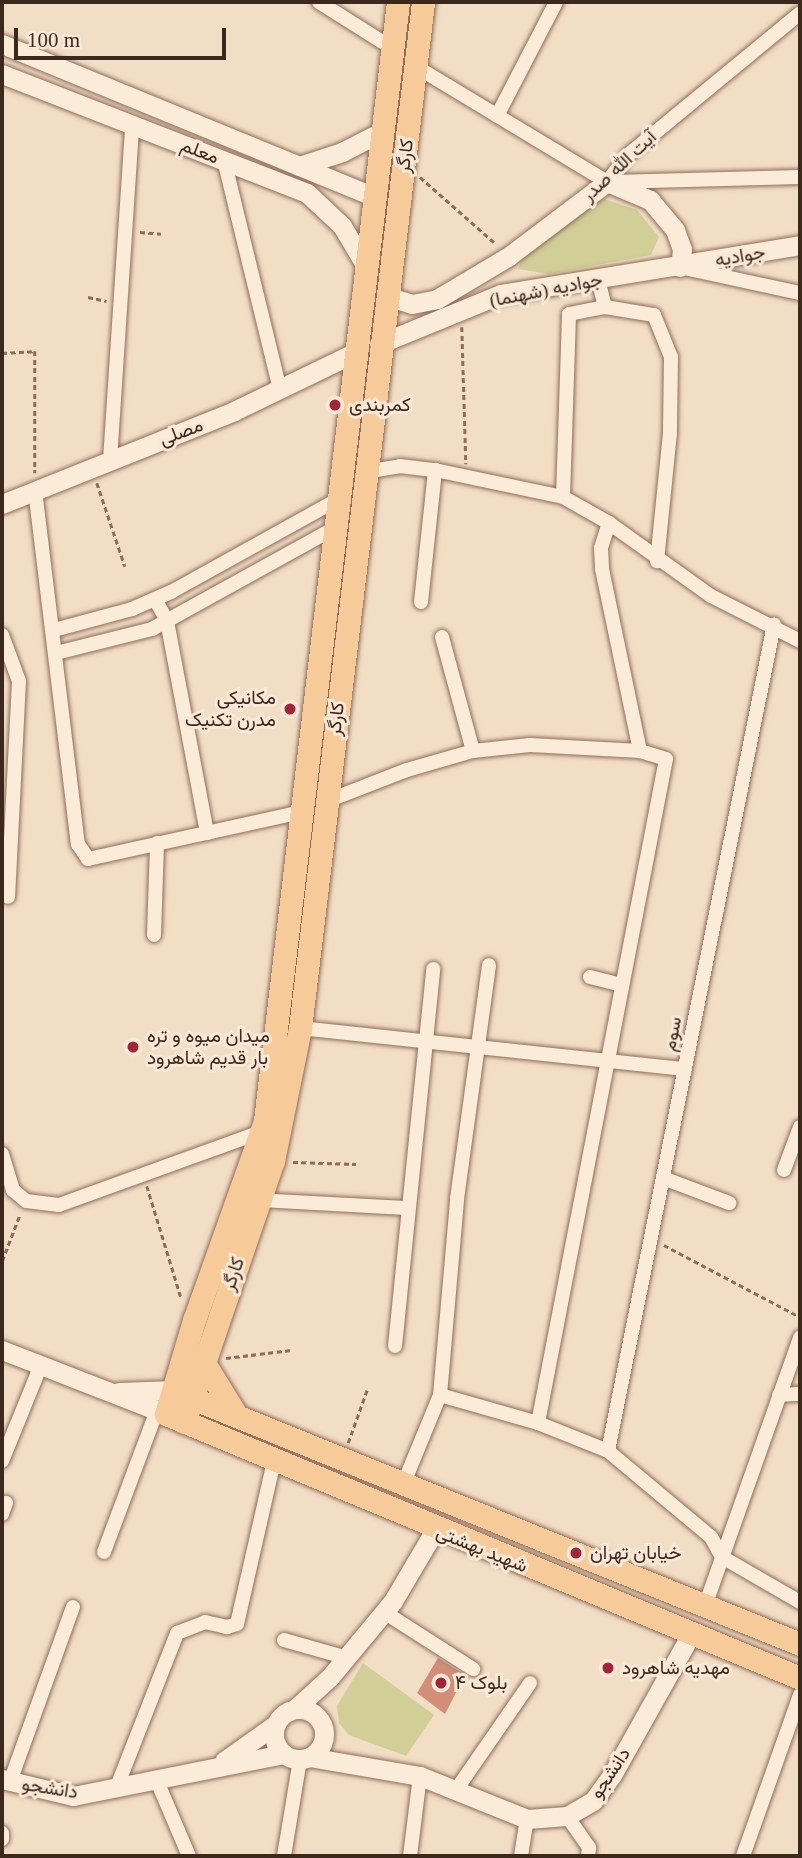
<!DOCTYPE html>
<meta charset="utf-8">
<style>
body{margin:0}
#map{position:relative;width:802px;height:1858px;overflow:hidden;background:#f2ddc5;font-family:"Times New Roman",Vazirmatn,serif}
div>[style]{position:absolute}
.green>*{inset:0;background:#d1ce97}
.building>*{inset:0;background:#d28e78}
.path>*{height:2.5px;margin-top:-1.25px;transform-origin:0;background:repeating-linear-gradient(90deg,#8e6c59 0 5px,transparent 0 8.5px)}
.roads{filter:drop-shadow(0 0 2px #8e6c59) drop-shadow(0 0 2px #8e6c59)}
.street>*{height:14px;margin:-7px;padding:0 7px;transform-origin:7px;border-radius:7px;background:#fbebd9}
.secondary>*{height:19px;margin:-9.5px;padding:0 9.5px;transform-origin:9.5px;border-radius:9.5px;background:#fbebd9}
.secondary>.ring{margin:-9.5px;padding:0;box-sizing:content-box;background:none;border:19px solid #fbebd9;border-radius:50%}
.primary>*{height:23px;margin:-11.5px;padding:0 11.5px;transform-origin:11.5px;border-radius:11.5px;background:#f7ca9a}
.dots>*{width:19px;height:19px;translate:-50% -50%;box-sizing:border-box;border:4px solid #f8e8d5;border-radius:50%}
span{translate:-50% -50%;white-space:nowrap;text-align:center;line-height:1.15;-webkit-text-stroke:6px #f8e8d5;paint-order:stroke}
.street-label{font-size:19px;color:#3d281e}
.poi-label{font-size:19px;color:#3d281e}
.left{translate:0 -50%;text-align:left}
.right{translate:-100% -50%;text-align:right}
.frame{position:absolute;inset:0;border:4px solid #3d281e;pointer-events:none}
.scale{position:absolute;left:14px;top:28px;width:212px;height:32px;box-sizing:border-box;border:4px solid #3d281e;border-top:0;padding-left:9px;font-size:21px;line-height:24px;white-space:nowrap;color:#3d281e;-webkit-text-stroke:5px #f8e8d5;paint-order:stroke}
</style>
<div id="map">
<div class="green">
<div style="clip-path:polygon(604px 199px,637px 210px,659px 237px,651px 255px,549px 274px,518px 269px,525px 253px)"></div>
<div style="clip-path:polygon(363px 1663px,434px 1715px,406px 1756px,349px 1735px,339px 1723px,337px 1706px)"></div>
</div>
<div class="building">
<div style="clip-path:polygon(438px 1658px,465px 1675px,445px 1714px,417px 1693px)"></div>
</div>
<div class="path">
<div style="left:420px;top:177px;width:101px;rotate:41.4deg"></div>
<div style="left:140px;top:232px;width:21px;rotate:5deg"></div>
<div style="left:88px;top:297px;width:19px;rotate:12deg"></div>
<div style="left:462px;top:327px;width:137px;rotate:88.3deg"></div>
<div style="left:2px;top:353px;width:33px;rotate:-3deg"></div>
<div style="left:35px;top:351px;width:122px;rotate:90deg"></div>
<div style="left:97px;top:483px;width:88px;rotate:71.4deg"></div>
<div style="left:293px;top:1162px;width:63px;rotate:1.8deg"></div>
<div style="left:147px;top:1186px;width:116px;rotate:73deg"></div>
<div style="left:664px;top:1245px;width:154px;rotate:27.9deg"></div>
<div style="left:2px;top:1261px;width:50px;rotate:-69deg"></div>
<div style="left:226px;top:1358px;width:66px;rotate:-6.9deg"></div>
<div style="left:348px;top:1443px;width:56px;rotate:-70.3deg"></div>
</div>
<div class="roads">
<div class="street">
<div style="left:319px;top:2px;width:86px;rotate:32.2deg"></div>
<div style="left:415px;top:66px;width:224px;rotate:31.1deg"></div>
<div style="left:497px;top:116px;width:128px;rotate:-62.6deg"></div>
<div style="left:224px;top:160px;width:236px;rotate:76.3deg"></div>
<div style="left:607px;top:182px;width:34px;rotate:-52deg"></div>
<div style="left:628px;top:155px;width:223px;rotate:-39.5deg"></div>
<div style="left:612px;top:182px;width:188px;rotate:-1.5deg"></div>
<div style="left:684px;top:268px;width:119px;rotate:12.2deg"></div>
<div style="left:598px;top:279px;width:29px;rotate:76deg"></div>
<div style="left:605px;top:307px;width:50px;rotate:9.3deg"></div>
<div style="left:654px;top:315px;width:45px;rotate:68deg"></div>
<div style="left:671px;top:357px;width:76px;rotate:90.8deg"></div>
<div style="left:670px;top:433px;width:129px;rotate:95.8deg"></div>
<div style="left:110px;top:460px;width:336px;rotate:-86.2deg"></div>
<div style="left:364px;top:472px;width:36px;rotate:-9deg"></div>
<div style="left:400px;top:466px;width:35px;rotate:7deg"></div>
<div style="left:435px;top:470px;width:131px;rotate:11.9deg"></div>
<div style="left:563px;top:497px;width:53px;rotate:29.5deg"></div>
<div style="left:609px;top:523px;width:125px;rotate:35.6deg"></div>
<div style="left:711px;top:596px;width:100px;rotate:26.8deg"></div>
<div style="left:35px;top:490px;width:357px;rotate:83.1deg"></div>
<div style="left:78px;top:844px;width:18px;rotate:56deg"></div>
<div style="left:88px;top:859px;width:218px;rotate:-12.4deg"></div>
<div style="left:563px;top:497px;width:183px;rotate:-88.1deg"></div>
<div style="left:569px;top:314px;width:37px;rotate:-11deg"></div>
<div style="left:609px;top:523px;width:26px;rotate:108deg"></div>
<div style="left:601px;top:548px;width:21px;rotate:87deg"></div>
<div style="left:602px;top:569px;width:186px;rotate:78.2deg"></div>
<div style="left:155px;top:599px;width:25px;rotate:61deg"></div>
<div style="left:167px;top:621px;width:216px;rotate:79.3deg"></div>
<div style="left:421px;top:602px;width:133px;rotate:-83.9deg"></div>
<div style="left:54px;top:630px;width:81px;rotate:-15.1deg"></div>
<div style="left:132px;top:609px;width:43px;rotate:-23.6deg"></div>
<div style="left:171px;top:592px;width:192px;rotate:-29deg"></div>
<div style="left:2px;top:635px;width:49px;rotate:69.7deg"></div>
<div style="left:19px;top:681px;width:216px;rotate:92.9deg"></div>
<div style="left:442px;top:637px;width:118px;rotate:74.8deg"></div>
<div style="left:56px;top:653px;width:99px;rotate:-14deg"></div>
<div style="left:152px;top:629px;width:209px;rotate:-28.9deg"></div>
<div style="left:327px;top:801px;width:86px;rotate:-21.2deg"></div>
<div style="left:407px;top:770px;width:69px;rotate:-16.1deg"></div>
<div style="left:473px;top:751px;width:57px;rotate:-6deg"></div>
<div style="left:530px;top:745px;width:110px;rotate:3.1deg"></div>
<div style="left:640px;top:751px;width:27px;rotate:17deg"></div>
<div style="left:666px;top:759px;width:676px;rotate:100.91deg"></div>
<div style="left:154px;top:935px;width:92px;rotate:-88.1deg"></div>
<div style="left:590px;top:977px;width:33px;rotate:14deg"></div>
<div style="left:300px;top:1028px;width:387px;rotate:6.1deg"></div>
<div style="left:2px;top:1154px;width:38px;rotate:73deg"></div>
<div style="left:13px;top:1190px;width:17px;rotate:40deg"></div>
<div style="left:26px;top:1201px;width:33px;rotate:7deg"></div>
<div style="left:59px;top:1205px;width:215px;rotate:-19.9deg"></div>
<div style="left:784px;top:1170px;width:46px;rotate:-69.6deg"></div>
<div style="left:663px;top:1178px;width:71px;rotate:20.7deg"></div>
<div style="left:258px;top:1200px;width:150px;rotate:3.1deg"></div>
<div style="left:395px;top:1346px;width:379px;rotate:-84.2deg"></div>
<div style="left:440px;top:1395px;width:102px;rotate:15.9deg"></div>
<div style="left:538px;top:1423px;width:75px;rotate:21.8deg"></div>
<div style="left:608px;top:1451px;width:134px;rotate:39.9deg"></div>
<div style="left:711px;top:1537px;width:23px;rotate:61deg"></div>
<div style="left:722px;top:1557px;width:90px;rotate:30deg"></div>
<div style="left:779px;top:1395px;width:21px;rotate:-3deg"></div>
<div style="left:608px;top:1451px;width:843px;rotate:-78.64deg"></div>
<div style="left:2px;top:1461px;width:104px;rotate:-67.9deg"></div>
<div style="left:405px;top:1480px;width:92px;rotate:-67.6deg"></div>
<div style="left:440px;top:1395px;width:197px;rotate:-85deg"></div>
<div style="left:457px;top:1199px;width:236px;rotate:-82.2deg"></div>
<div style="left:2px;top:1514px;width:12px;rotate:-70deg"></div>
<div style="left:104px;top:1552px;width:152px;rotate:-69.5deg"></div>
<div style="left:705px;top:1606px;width:285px;rotate:-70.5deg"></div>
<div style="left:384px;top:1612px;width:106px;rotate:32.6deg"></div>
<div style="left:284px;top:1640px;width:66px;rotate:15.9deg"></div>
<div style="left:157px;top:1781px;width:82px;rotate:66.9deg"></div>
<div style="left:10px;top:1782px;width:186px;rotate:-70.2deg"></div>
<div style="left:116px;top:1789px;width:168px;rotate:-68.6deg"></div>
<div style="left:177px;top:1633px;width:30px;rotate:-21deg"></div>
<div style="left:205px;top:1622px;width:23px;rotate:13deg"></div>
<div style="left:227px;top:1627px;width:10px;rotate:-17deg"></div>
<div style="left:237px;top:1624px;width:167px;rotate:-77.2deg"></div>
<div style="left:456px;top:1790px;width:130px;rotate:-55.3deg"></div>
<div style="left:567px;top:1816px;width:39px;rotate:55deg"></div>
<div style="left:589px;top:1848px;width:8px;rotate:97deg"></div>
<div style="left:2px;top:1833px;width:6px;rotate:90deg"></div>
<div style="left:284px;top:1856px;width:98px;rotate:-80.6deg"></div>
<div style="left:410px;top:1856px;width:81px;rotate:-82.9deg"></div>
<div style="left:521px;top:1856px;width:37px;rotate:-81deg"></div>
<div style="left:743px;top:1856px;width:171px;rotate:-70.5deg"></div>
</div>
<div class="secondary">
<div style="left:2px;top:44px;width:403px;rotate:22.3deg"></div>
<div style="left:2px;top:74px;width:327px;rotate:21.3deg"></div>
<div style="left:307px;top:193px;width:48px;rotate:43.3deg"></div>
<div style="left:342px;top:226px;width:49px;rotate:59.2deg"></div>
<div style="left:299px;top:166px;width:45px;rotate:-18deg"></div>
<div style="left:342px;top:152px;width:46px;rotate:-27.1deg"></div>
<div style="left:386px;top:296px;width:27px;rotate:17deg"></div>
<div style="left:412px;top:304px;width:25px;rotate:-11deg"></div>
<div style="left:437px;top:299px;width:84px;rotate:-30.8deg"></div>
<div style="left:509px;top:256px;width:123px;rotate:-37.1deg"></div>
<div style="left:607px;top:182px;width:47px;rotate:22.7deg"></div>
<div style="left:650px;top:200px;width:39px;rotate:50deg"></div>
<div style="left:675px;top:230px;width:20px;rotate:70deg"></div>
<div style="left:682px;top:249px;width:18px;rotate:96deg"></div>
<div style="left:379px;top:344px;width:132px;rotate:-22.3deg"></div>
<div style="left:501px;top:294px;width:303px;rotate:-9.3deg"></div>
<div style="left:2px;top:504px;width:250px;rotate:-21.8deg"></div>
<div style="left:234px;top:411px;width:136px;rotate:-25.8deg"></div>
<div style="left:2px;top:1350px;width:176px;rotate:21.3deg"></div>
<div style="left:119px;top:1392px;width:55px;rotate:-2.1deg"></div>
<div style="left:296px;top:1708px;width:46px;rotate:-42.4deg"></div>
<div style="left:330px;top:1677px;width:99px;rotate:-50.3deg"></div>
<div style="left:393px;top:1601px;width:82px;rotate:-59.4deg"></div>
<div class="ring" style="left:274px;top:1709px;width:31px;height:31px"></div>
<div style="left:309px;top:1757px;width:113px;rotate:9.7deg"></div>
<div style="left:420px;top:1776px;width:115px;rotate:21.9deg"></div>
<div style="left:527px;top:1819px;width:40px;rotate:-4.3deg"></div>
<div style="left:567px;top:1816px;width:30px;rotate:-30deg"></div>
<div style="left:593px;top:1801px;width:32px;rotate:-54deg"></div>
<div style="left:612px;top:1775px;width:162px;rotate:-60.7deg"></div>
<div style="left:224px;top:1761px;width:64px;rotate:-35.4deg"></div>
<div style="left:2px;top:1779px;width:73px;rotate:13.5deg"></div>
<div style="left:73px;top:1796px;width:215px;rotate:-11.3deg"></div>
</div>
<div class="primary">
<div style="left:398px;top:2px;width:1127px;rotate:96.78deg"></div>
<div style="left:265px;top:1121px;width:211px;rotate:109.6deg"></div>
<div style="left:194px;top:1320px;width:98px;rotate:106.6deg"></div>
<div style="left:166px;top:1414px;width:687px;rotate:22.61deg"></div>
<div style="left:203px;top:1361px;width:61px;rotate:58.4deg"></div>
<div style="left:177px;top:1392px;width:672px;rotate:22.02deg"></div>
<div style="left:184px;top:1422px;width:276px;rotate:-71.2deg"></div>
<div style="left:273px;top:1161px;width:136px;rotate:-78.5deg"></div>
<div style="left:300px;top:1028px;width:1033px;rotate:-83.16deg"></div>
</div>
</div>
<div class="dots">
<div style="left:335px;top:405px;background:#a2243a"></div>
<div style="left:290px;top:709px;background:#a2243a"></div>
<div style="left:133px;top:1047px;background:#a2243a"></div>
<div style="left:576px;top:1553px;background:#a2243a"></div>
<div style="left:608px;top:1668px;background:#a2243a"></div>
<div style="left:441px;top:1683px;background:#a2243a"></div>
</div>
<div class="street-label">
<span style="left:200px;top:151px;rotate:21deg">معلم</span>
<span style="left:405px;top:156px;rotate:-83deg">کارگر</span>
<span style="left:619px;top:166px;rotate:-43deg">آیت الله صدر</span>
<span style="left:740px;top:256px;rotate:-10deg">جوادیه</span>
<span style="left:546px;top:290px;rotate:-11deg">جوادیه (شهنما)</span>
<span style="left:181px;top:432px;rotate:-21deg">مصلی</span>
<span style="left:336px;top:719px;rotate:-84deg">کارگر</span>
<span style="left:672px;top:1034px;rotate:-79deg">سوم</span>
<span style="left:233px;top:1274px;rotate:-71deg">کارگر</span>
<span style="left:482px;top:1549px;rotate:22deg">شهید بهشتی</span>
<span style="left:610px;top:1773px;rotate:-56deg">دانشجو</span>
<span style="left:50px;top:1788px;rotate:9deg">دانشجو</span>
</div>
<div class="poi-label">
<span class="left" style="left:349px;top:405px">کمربندی</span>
<span class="right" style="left:276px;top:709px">مکانیکی<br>مدرن تکنیک</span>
<span class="left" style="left:147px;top:1047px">میدان میوه و تره<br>بار قدیم شاهرود</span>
<span class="left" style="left:590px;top:1553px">خیابان تهران</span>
<span class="left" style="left:622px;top:1668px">مهدیه شاهرود</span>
<span class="left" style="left:455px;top:1683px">بلوک ۴</span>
</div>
<div class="frame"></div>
<div class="scale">100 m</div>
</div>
